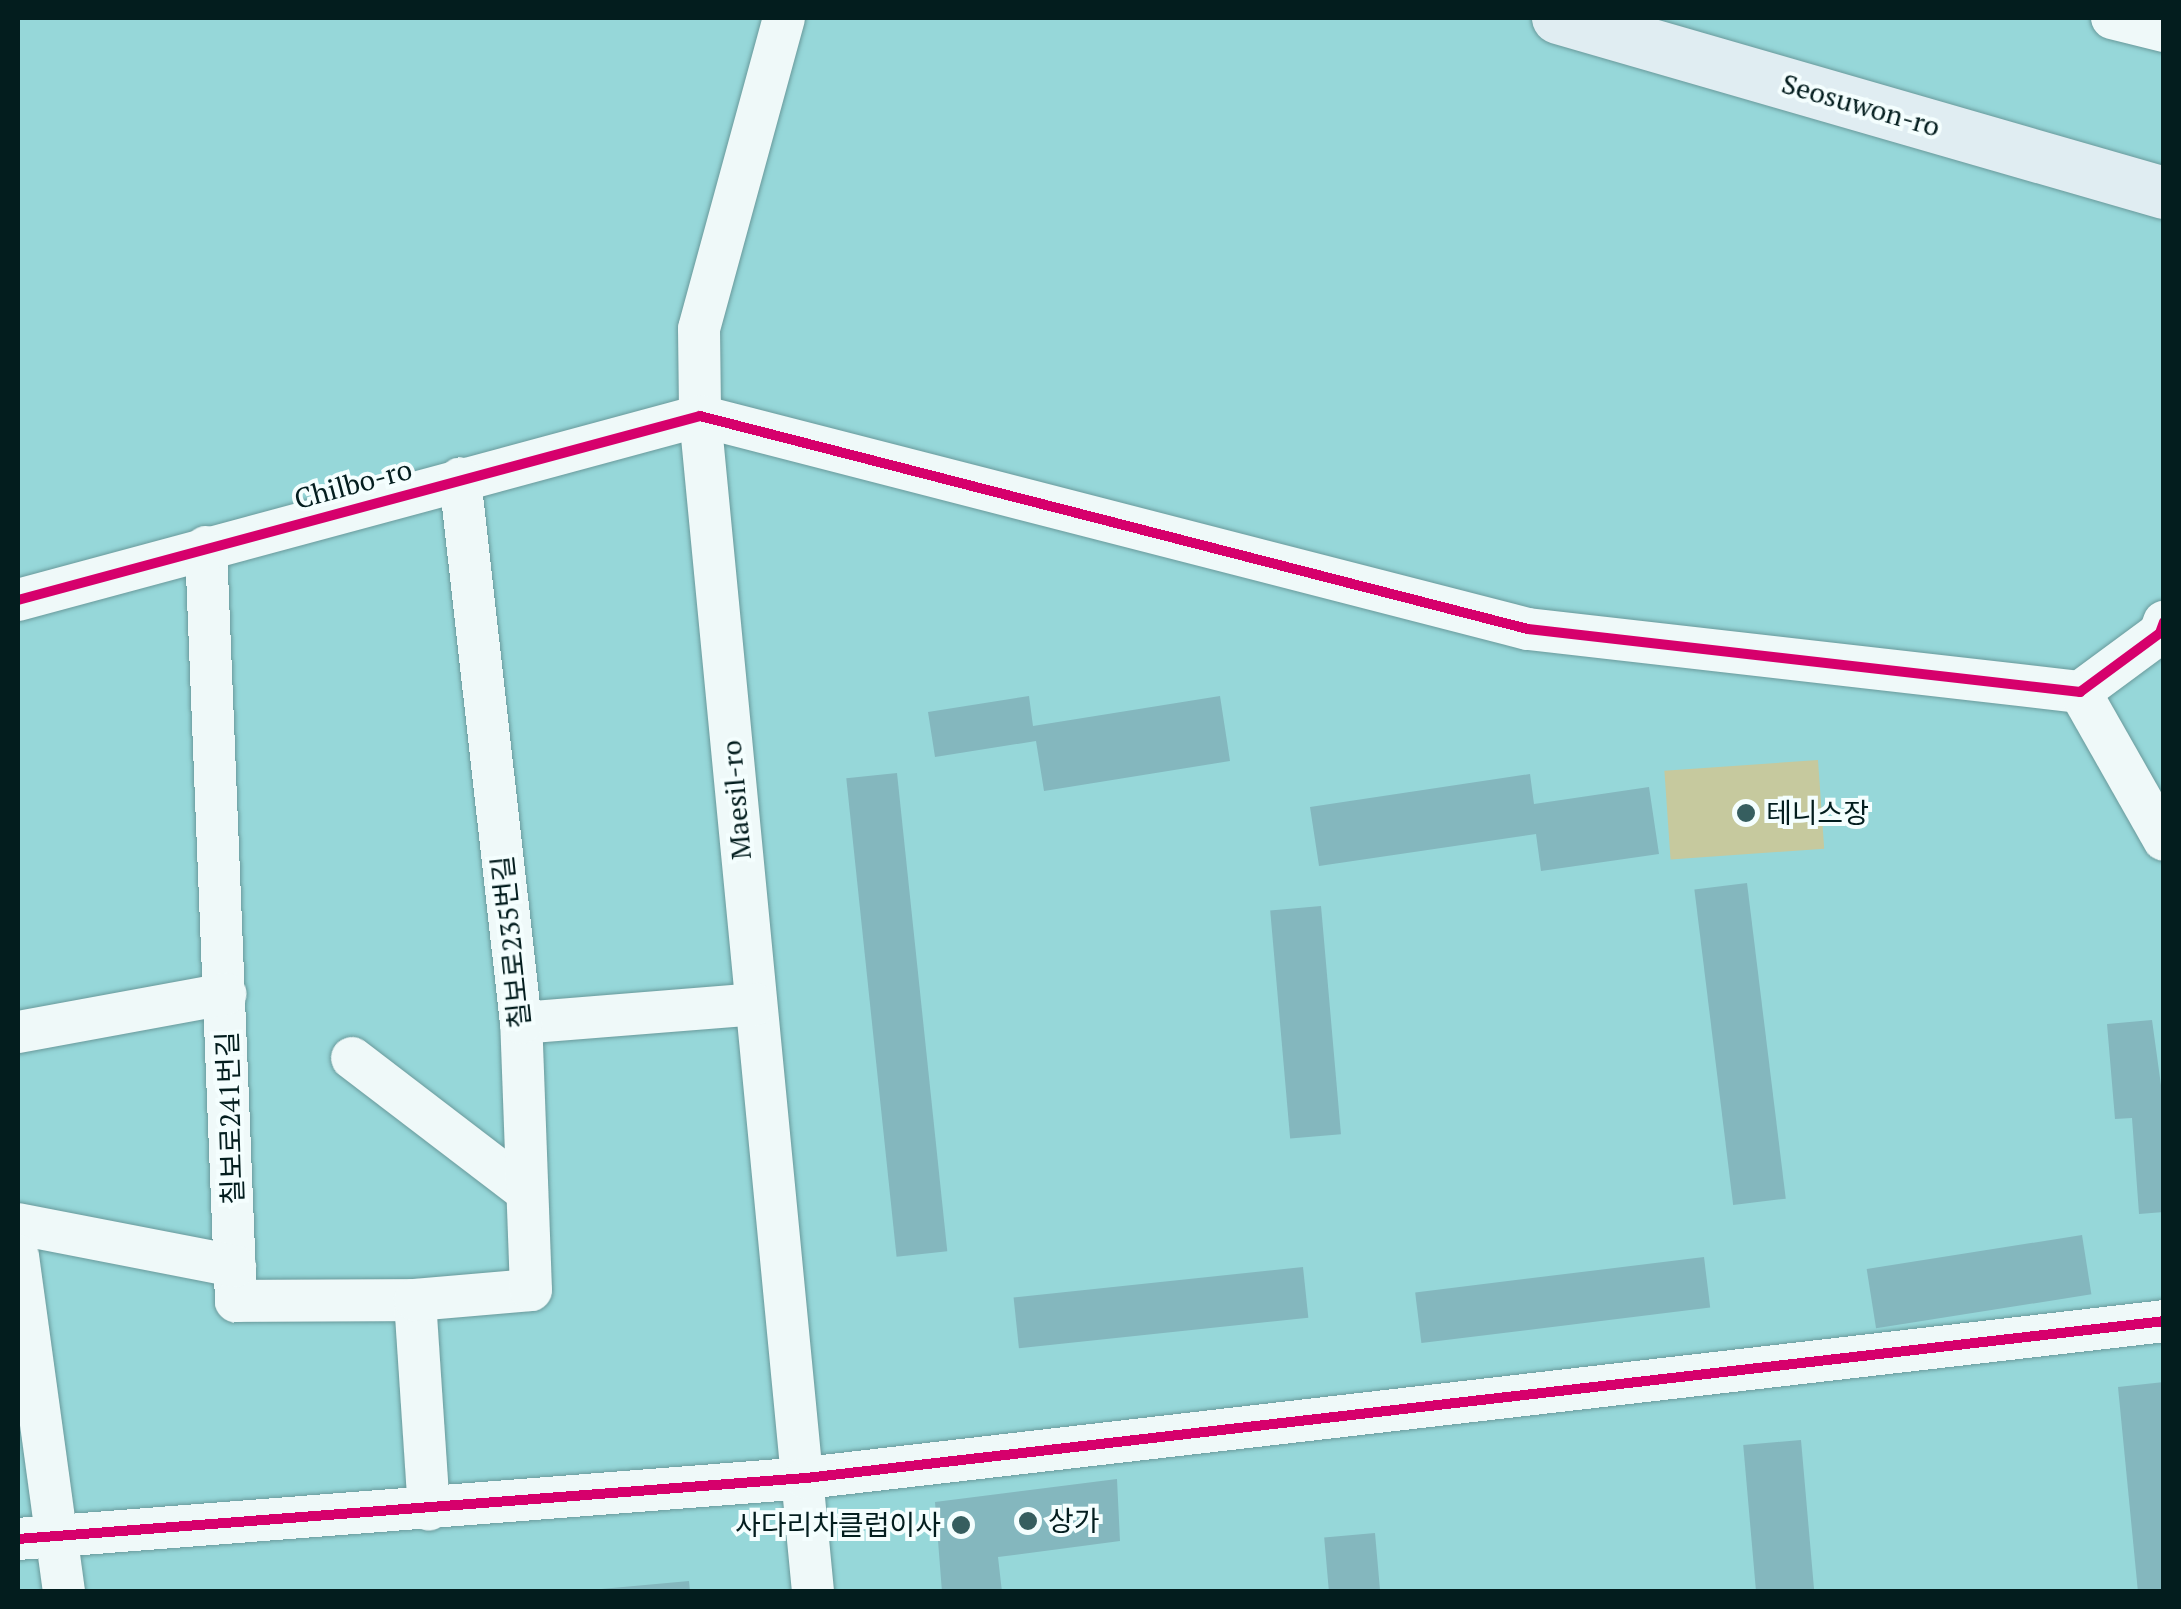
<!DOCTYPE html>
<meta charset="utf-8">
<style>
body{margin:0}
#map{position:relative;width:2181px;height:1609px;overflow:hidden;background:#96d7d9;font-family:"PT Serif","Noto Sans KR",serif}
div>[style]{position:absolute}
.green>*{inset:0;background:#c6c99e;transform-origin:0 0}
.building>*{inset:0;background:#84b7be;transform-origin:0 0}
.roads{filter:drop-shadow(0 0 2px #69999b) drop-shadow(0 0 2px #69999b)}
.minor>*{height:42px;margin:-21px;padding:0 21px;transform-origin:21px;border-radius:21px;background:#eff9f9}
.major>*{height:52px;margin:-26px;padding:0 26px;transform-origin:26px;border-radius:26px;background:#e0edf2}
.cycleway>*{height:10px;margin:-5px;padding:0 5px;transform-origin:5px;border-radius:5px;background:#d6006c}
.dots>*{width:28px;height:28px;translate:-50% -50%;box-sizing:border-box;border:5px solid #f4fefe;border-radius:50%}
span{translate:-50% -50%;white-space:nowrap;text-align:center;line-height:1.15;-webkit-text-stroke:8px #f4fefe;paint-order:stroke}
.street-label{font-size:28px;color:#031d1e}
.poi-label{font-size:28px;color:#031d1e}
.left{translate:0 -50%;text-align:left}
.right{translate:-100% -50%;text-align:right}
.frame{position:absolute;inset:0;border:20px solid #031d1e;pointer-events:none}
</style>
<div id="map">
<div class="green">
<div style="left:1818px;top:760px;width:89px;height:154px;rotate:86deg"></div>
</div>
<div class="building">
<div style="clip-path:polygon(1029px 696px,1033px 726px,1220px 696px,1230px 761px,1044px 791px,1036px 741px,935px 757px,928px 712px)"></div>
<div style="left:897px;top:773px;width:481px;height:51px;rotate:84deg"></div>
<div style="clip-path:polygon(1530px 774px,1534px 804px,1649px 787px,1659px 854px,1541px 871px,1536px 834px,1319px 866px,1310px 807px)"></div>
<div style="left:1747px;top:883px;width:318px;height:53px;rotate:83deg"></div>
<div style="left:1321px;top:906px;width:229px;height:51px;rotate:85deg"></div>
<div style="clip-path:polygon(2152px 1020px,2164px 1107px,2164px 1212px,2139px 1214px,2132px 1118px,2115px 1119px,2107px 1024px)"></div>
<div style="left:2082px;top:1235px;width:60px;height:218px;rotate:81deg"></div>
<div style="left:1704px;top:1257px;width:51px;height:291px;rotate:83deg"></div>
<div style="left:1303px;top:1267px;width:51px;height:291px;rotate:84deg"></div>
<div style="clip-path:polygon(2164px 1382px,2164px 1592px,2138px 1592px,2118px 1387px)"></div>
<div style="left:1801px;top:1440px;width:153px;height:58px;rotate:85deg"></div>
<div style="clip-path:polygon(1117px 1479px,1120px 1541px,998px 1557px,1002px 1592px,942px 1592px,935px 1502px)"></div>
<div style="left:1375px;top:1533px;width:59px;height:51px;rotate:85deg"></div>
<div style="clip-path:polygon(689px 1581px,690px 1592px,602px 1592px,601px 1589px)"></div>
</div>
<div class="roads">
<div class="minor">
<div style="left:784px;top:18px;width:322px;rotate:105.3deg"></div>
<div style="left:699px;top:329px;width:87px;rotate:89.3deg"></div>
<div style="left:700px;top:416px;width:1181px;rotate:84.51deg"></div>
<div style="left:2112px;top:18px;width:54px;rotate:14deg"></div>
<div style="left:206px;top:547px;width:755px;rotate:87.72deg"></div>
<div style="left:236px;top:1301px;width:179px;rotate:-0.3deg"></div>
<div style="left:415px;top:1300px;width:210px;rotate:86.2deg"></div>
<div style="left:18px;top:600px;width:706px;rotate:-15.1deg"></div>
<div style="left:700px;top:416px;width:855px;rotate:14.43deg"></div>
<div style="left:1528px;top:629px;width:556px;rotate:6.51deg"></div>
<div style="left:2080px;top:692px;width:99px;rotate:-36.4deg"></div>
<div style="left:2160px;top:633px;width:12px;rotate:-70deg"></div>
<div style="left:2080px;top:692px;width:170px;rotate:60.4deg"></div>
<div style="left:521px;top:1023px;width:235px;rotate:-4.6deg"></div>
<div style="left:18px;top:1032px;width:211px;rotate:-10.4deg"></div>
<div style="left:352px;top:1058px;width:220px;rotate:37.4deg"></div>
<div style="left:18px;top:1224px;width:221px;rotate:11deg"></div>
<div style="left:18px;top:1256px;width:339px;rotate:82.2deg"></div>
<div style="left:415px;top:1300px;width:116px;rotate:-4.9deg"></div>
<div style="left:531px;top:1290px;width:267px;rotate:-92.1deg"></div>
<div style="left:521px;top:1023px;width:548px;rotate:-96.39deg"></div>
<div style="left:18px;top:1539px;width:790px;rotate:-4.43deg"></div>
<div style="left:806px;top:1478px;width:1367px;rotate:-6.59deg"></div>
</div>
<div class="major">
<div style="left:1558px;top:18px;width:631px;rotate:16.11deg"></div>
</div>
</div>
<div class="cycleway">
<div style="left:18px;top:600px;width:706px;rotate:-15.1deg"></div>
<div style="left:700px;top:416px;width:855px;rotate:14.43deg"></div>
<div style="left:1528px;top:629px;width:556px;rotate:6.51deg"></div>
<div style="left:2080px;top:692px;width:99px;rotate:-36.4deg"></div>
<div style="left:2160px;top:633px;width:12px;rotate:-70deg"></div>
<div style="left:18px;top:1539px;width:790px;rotate:-4.43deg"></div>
<div style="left:806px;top:1478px;width:1367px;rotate:-6.59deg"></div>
</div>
<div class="dots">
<div style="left:1746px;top:813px;background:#365e5f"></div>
<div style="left:1028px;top:1521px;background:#365e5f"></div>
<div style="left:961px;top:1525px;background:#365e5f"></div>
</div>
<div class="street-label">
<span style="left:1861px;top:105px;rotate:16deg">Seosuwon-ro</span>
<span style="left:353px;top:484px;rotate:-15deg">Chilbo-ro</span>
<span style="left:736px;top:800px;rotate:-95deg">Maesil-ro</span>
<span style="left:511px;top:942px;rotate:-96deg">칠보로235번길</span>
<span style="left:230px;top:1118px;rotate:-92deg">칠보로241번길</span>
</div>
<div class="poi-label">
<span class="left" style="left:1766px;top:813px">테니스장</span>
<span class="left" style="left:1048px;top:1521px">상가</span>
<span class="right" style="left:941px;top:1525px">사다리차클럽이사</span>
</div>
<div class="frame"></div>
</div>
